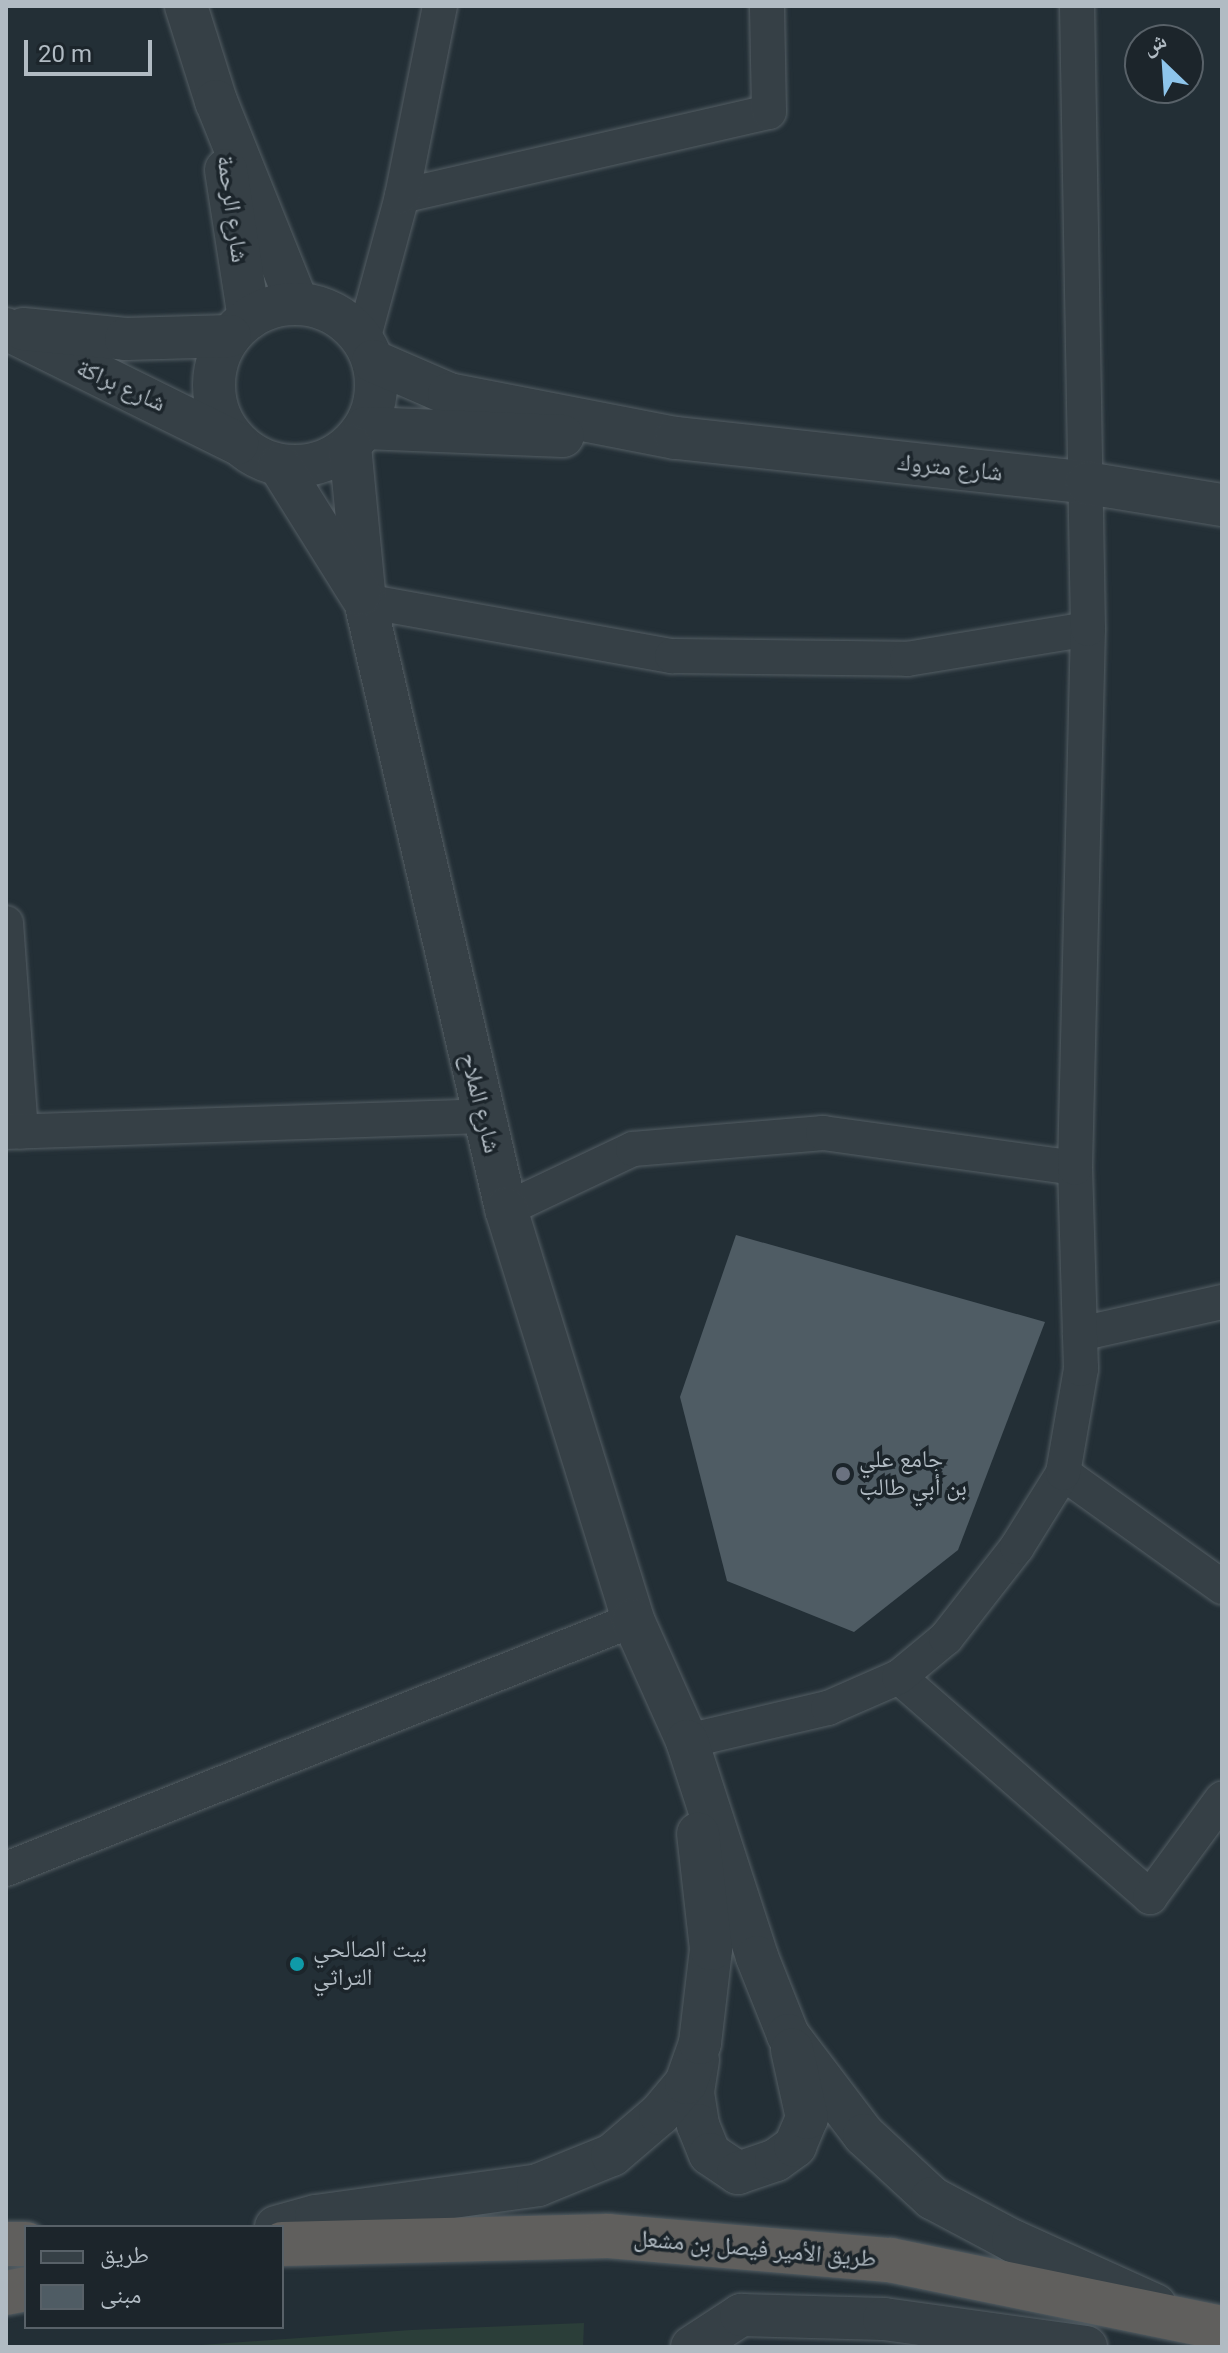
<!DOCTYPE html>
<meta charset="utf-8">
<style>
body{margin:0}
#map{position:relative;width:1228px;height:2353px;overflow:hidden;background:#232f36;font-family:Roboto,"Noto Naskh Arabic",sans-serif}
div>[style]{position:absolute}
.green>*{inset:0;background:#2b3e39}
.building>*{inset:0;background:#4f5c64}
.roads{filter:drop-shadow(0 0 2px #545e64) drop-shadow(0 0 2px #545e64)}
.minor>*{height:34px;margin:-17px;padding:0 17px;transform-origin:17px;border-radius:17px;background:#364046}
.tertiary>*{height:42px;margin:-21px;padding:0 21px;transform-origin:21px;border-radius:21px;background:#364046}
.tertiary>.ring{margin:-21px;padding:0;box-sizing:content-box;background:none;border:42px solid #364046;border-radius:50%}
.trunk>*{height:44px;margin:-22px;padding:0 22px;transform-origin:22px;border-radius:22px;background:#605f5d}
.dots>*{width:22px;height:22px;translate:-50% -50%;box-sizing:border-box;border:4px solid #1c252b;border-radius:50%}
span{translate:-50% -50%;white-space:nowrap;text-align:center;line-height:1.15;-webkit-text-stroke:7px #1c252b;paint-order:stroke}
.street-label{font-size:24px;color:#b1bbc3}
.poi-label{font-size:24px;color:#b1bbc3}
.left{translate:0 -50%;text-align:left}
.frame{position:absolute;inset:0;border:8px solid #b1bbc3;pointer-events:none}
.legend{position:absolute;left:24px;top:2225px;width:260px;height:104px;box-sizing:border-box;background:#1c252b;border:2px solid #586168;margin:0;padding:10px 14px;list-style:none;font-size:24px;color:#b1bbc3}
.legend li{display:flex;align-items:center;gap:16px;height:40px}
.legend b{width:40px;border:2px solid #586168}
.north{position:absolute;left:1124px;top:24px;width:80px;height:80px;box-sizing:border-box;background:#1c252b;border:2px solid #586168;border-radius:50%;rotate:335deg;font-size:22px;font-weight:700;line-height:32px;text-align:center;color:#b1bbc3}
.north::after{content:'';display:block;margin:auto;width:28px;height:36px;background:#8ec5eb;clip-path:polygon(50% 0,100% 100%,50% 72%,0 100%)}
.scale{position:absolute;left:24px;top:40px;width:128px;height:36px;box-sizing:border-box;border:4px solid #b1bbc3;border-top:0;padding-left:10px;font-size:24px;line-height:28px;white-space:nowrap;color:#b1bbc3;-webkit-text-stroke:6px #1c252b;paint-order:stroke}
</style>
<div id="map">
<div class="green">
<div style="clip-path:polygon(584px 2323px,583px 2347px,174px 2347px,411px 2330px)"></div>
</div>
<div class="building">
<div style="clip-path:polygon(736px 1235px,1045px 1322px,958px 1550px,854px 1632px,727px 1581px,680px 1397px)"></div>
</div>
<div class="roads">
<div class="minor">
<div style="left:402px;top:196px;width:376px;rotate:-12.9deg"></div>
<div style="left:769px;top:112px;width:106px;rotate:-91.1deg"></div>
<div style="left:363px;top:340px;width:149px;rotate:-74.8deg"></div>
<div style="left:402px;top:196px;width:194px;rotate:-78.7deg"></div>
<div style="left:365px;top:601px;width:312px;rotate:10.2deg"></div>
<div style="left:672px;top:656px;width:235px;rotate:0.7deg"></div>
<div style="left:907px;top:659px;width:183px;rotate:-9.4deg"></div>
<div style="left:6px;top:923px;width:209px;rotate:85.9deg"></div>
<div style="left:6px;top:1132px;width:477px;rotate:-1.9deg"></div>
<div style="left:506px;top:1209px;width:140px;rotate:-25.3deg"></div>
<div style="left:633px;top:1149px;width:191px;rotate:-4.8deg"></div>
<div style="left:823px;top:1133px;width:254px;rotate:7.9deg"></div>
<div style="left:1080px;top:1334px;width:146px;rotate:-12.7deg"></div>
<div style="left:1063px;top:1473px;width:196px;rotate:35.6deg"></div>
<div style="left:899px;top:1677px;width:334px;rotate:41.2deg"></div>
<div style="left:1150px;top:1897px;width:122px;rotate:-53.7deg"></div>
<div style="left:687px;top:1741px;width:145px;rotate:-13.2deg"></div>
<div style="left:828px;top:1708px;width:77px;rotate:-23.6deg"></div>
<div style="left:899px;top:1677px;width:61px;rotate:-39.7deg"></div>
<div style="left:946px;top:1638px;width:115px;rotate:-52deg"></div>
<div style="left:1017px;top:1547px;width:87px;rotate:-58.1deg"></div>
<div style="left:1063px;top:1473px;width:106px;rotate:-80.2deg"></div>
<div style="left:1081px;top:1369px;width:201px;rotate:-91.7deg"></div>
<div style="left:1075px;top:1168px;width:539px;rotate:-88.62deg"></div>
<div style="left:1088px;top:629px;width:623px;rotate:-91.01deg"></div>
<div style="left:6px;top:1869px;width:675px;rotate:-21.66deg"></div>
</div>
<div class="tertiary">
<div style="left:186px;top:6px;width:100px;rotate:72.5deg"></div>
<div style="left:216px;top:101px;width:218px;rotate:68.1deg"></div>
<div style="left:226px;top:170px;width:150px;rotate:81.2deg"></div>
<div class="ring" style="left:214px;top:304px;width:120px;height:120px"></div>
<div style="left:6px;top:329px;width:258px;rotate:26.3deg"></div>
<div style="left:23px;top:329px;width:103px;rotate:5.5deg"></div>
<div style="left:126px;top:339px;width:104px;rotate:-1.7deg"></div>
<div style="left:373px;top:361px;width:83px;rotate:23.5deg"></div>
<div style="left:449px;top:394px;width:231px;rotate:11deg"></div>
<div style="left:676px;top:438px;width:413px;rotate:6.2deg"></div>
<div style="left:1087px;top:483px;width:137px;rotate:9.3deg"></div>
<div style="left:365px;top:428px;width:198px;rotate:2.3deg"></div>
<div style="left:350px;top:446px;width:156px;rotate:84.5deg"></div>
<div style="left:365px;top:601px;width:624px;rotate:76.94deg"></div>
<div style="left:506px;top:1209px;width:430px;rotate:72.8deg"></div>
<div style="left:633px;top:1620px;width:133px;rotate:65.9deg"></div>
<div style="left:687px;top:1741px;width:227px;rotate:72deg"></div>
<div style="left:757px;top:1957px;width:84px;rotate:68.3deg"></div>
<div style="left:788px;top:2035px;width:126px;rotate:52.8deg"></div>
<div style="left:864px;top:2135px;width:93px;rotate:42.8deg"></div>
<div style="left:932px;top:2198px;width:92px;rotate:28deg"></div>
<div style="left:1013px;top:2241px;width:156px;rotate:24.3deg"></div>
<div style="left:280px;top:466px;width:151px;rotate:58deg"></div>
<div style="left:698px;top:2060px;width:33px;rotate:99deg"></div>
<div style="left:693px;top:2093px;width:32px;rotate:81deg"></div>
<div style="left:698px;top:2125px;width:31px;rotate:68deg"></div>
<div style="left:710px;top:2154px;width:34px;rotate:34deg"></div>
<div style="left:738px;top:2173px;width:40px;rotate:-18.9deg"></div>
<div style="left:776px;top:2160px;width:24px;rotate:-36deg"></div>
<div style="left:795px;top:2146px;width:30px;rotate:-67deg"></div>
<div style="left:807px;top:2118px;width:70px;rotate:-102.4deg"></div>
<div style="left:276px;top:2227px;width:41px;rotate:-15.4deg"></div>
<div style="left:316px;top:2216px;width:224px;rotate:-7.9deg"></div>
<div style="left:538px;top:2185px;width:80px;rotate:-22.1deg"></div>
<div style="left:612px;top:2155px;width:63px;rotate:-40.5deg"></div>
<div style="left:660px;top:2114px;width:40px;rotate:-50deg"></div>
<div style="left:686px;top:2083px;width:42px;rotate:-70.7deg"></div>
<div style="left:700px;top:2043px;width:95px;rotate:-83.3deg"></div>
<div style="left:711px;top:1949px;width:116px;rotate:-96.4deg"></div>
<div style="left:692px;top:2347px;width:59px;rotate:-33.1deg"></div>
<div style="left:741px;top:2315px;width:143px;rotate:1.6deg"></div>
<div style="left:884px;top:2319px;width:204px;rotate:7.9deg"></div>
</div>
<div class="trunk">
<div style="left:6px;top:2244px;width:20px"></div>
<div style="left:282px;top:2244px;width:326px;rotate:-1.4deg"></div>
<div style="left:608px;top:2236px;width:283px;rotate:4.9deg"></div>
<div style="left:890px;top:2260px;width:339px;rotate:11.6deg"></div>
<div style="left:6px;top:2293px;width:20px;rotate:-11deg"></div>
</div>
</div>
<div class="dots">
<div style="left:843px;top:1474px;background:#6b7280"></div>
<div style="left:297px;top:1964px;background:#0f9aa8"></div>
</div>
<div class="street-label">
<span style="left:232px;top:209px;rotate:82deg">شارع الرحمة</span>
<span style="left:121px;top:386px;rotate:24deg">شارع براكة</span>
<span style="left:950px;top:468px;rotate:6deg">شارع متروك</span>
<span style="left:480px;top:1103px;rotate:76deg">شارع الملاح</span>
<span style="left:755px;top:2249px;rotate:5deg">طريق الأمير فيصل بن مشعل</span>
</div>
<div class="poi-label">
<span class="left" style="left:859px;top:1474px">جامع علي<br>بن أبي طالب</span>
<span class="left" style="left:313px;top:1964px">بيت الصالحي<br>التراثي</span>
</div>
<div class="frame"></div>
<ul class="legend">
<li><b style="height:10px;background:#364046"></b>طريق</li>
<li><b style="height:22px;background:#4f5c64"></b>مبنى</li>
</ul>
<div class="north">ش</div>
<div class="scale">20 m</div>
</div>
